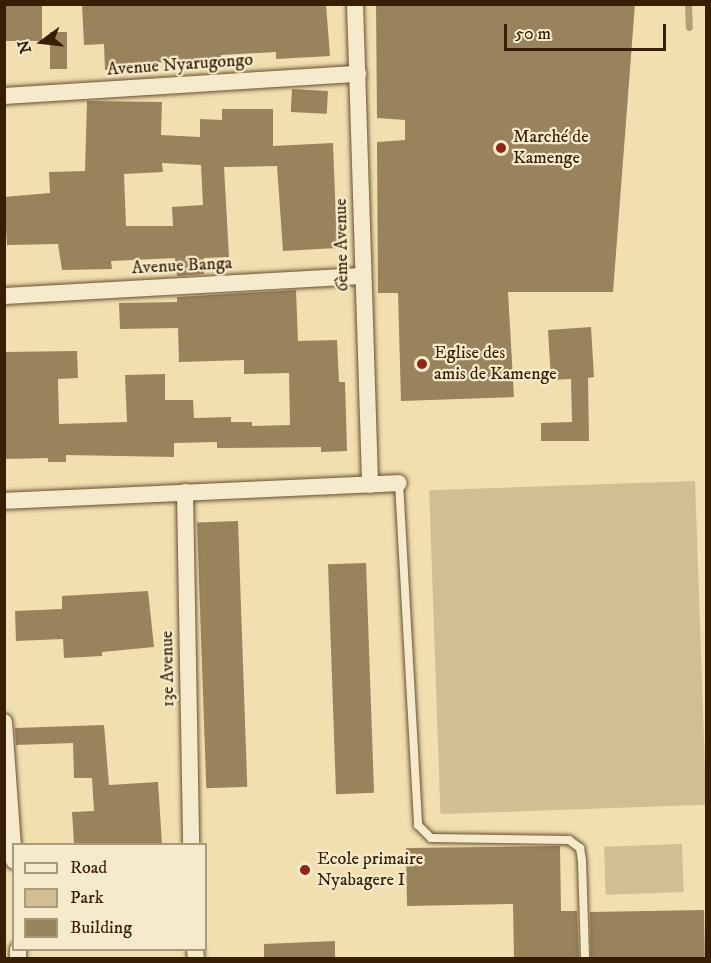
<!DOCTYPE html>
<meta charset="utf-8">
<style>
body{margin:0}
#map{position:relative;width:711px;height:963px;overflow:hidden;background:#f1dfb0;font-family:"IM FELL DW Pica",serif}
div>[style]{position:absolute}
.green>*{inset:0;background:#d2be93;transform-origin:0 0}
.stream>*{height:7px;margin:-3.5px;padding:0 3.5px;transform-origin:3.5px;border-radius:3.5px;background:#b29e75}
.building>*{inset:0;background:#98835d;transform-origin:0 0}
.roads{filter:drop-shadow(0 0 2px #664f2e) drop-shadow(0 0 2px #664f2e)}
.lane>*{height:8px;margin:-4px;padding:0 4px;transform-origin:4px;border-radius:4px;background:#f6eacc}
.street>*{height:16px;margin:-8px;padding:0 8px;transform-origin:8px;border-radius:8px;background:#f6eacc}
.dots>*{width:16px;height:16px;translate:-50% -50%;box-sizing:border-box;border:3px solid #f6eacc;border-radius:50%}
span{translate:-50% -50%;white-space:nowrap;text-align:center;line-height:1.15;-webkit-text-stroke:4.5px #f6eacc;paint-order:stroke}
.street-label{font-size:18px;color:#381f03}
.poi-label{font-size:18px;color:#381f03}
.left{translate:0 -50%;text-align:left}
.frame{position:absolute;inset:0;border:6px solid #381f03;pointer-events:none}
.legend{position:absolute;left:12px;top:843px;width:195px;height:108px;box-sizing:border-box;background:#f6eacc;border:2px solid #aa997c;margin:0;padding:8px 10px;list-style:none;font-size:18px;color:#381f03}
.legend li{display:flex;align-items:center;gap:12px;height:30px}
.legend b{width:30px;border:2px solid #aa997c}
.north{position:absolute;left:12px;top:12px;width:60px;height:60px;-webkit-text-stroke:4px #f6eacc;paint-order:stroke;rotate:255deg;font-size:16px;font-weight:700;line-height:24px;text-align:center;color:#381f03}
.north::after{content:'';display:block;margin:auto;width:21px;height:27px;background:#381f03;clip-path:polygon(50% 0,100% 100%,50% 72%,0 100%)}
.scale{position:absolute;left:504px;top:24px;width:162px;height:27px;box-sizing:border-box;border:3px solid #381f03;border-top:0;padding-left:8px;font-size:18px;line-height:21px;white-space:nowrap;color:#381f03;-webkit-text-stroke:4px #f6eacc;paint-order:stroke}
</style>
<div id="map">
<div class="green">
<div style="left:695px;top:481px;width:324px;height:266px;rotate:88deg"></div>
<div style="left:682px;top:844px;width:48px;height:78px;rotate:88deg"></div>
</div>
<div class="stream">
<div style="left:688px;top:4px;width:23px;rotate:88deg"></div>
</div>
<div class="building">
<div style="left:4px;top:4px;width:38px;height:37px"></div>
<div style="clip-path:polygon(82px 4px,326px 4px,330px 56px,276px 59px,276px 52px,221px 55px,221px 61px,127px 63px,127px 69px,105px 70px,104px 44px,84px 45px)"></div>
<div style="clip-path:polygon(376px 4px,635px 4px,613px 292px,508px 292px,514px 397px,401px 401px,398px 293px,378px 293px,377px 142px,405px 140px,405px 120px,377px 118px)"></div>
<div style="left:50px;top:32px;width:17px;height:37px"></div>
<div style="left:292px;top:89px;width:36px;height:23px;rotate:3deg"></div>
<div style="clip-path:polygon(evenodd,87px 101px,162px 102px,161px 135px,200px 137px,200px 119px,222px 120px,222px 109px,273px 109px,273px 146px,333px 143px,337px 248px,283px 251px,277px 166px,224px 167px,229px 257px,204px 258px,204px 274px,177px 276px,175px 258px,111px 261px,112px 269px,62px 270px,58px 244px,7px 245px,4px 197px,50px 193px,49px 172px,85px 171px,87px 101px,162px 163px,201px 165px,203px 205px,172px 207px,173px 226px,126px 226px,124px 174px,163px 172px,162px 163px)"></div>
<div style="clip-path:polygon(296px 290px,298px 341px,337px 340px,339px 382px,345px 382px,347px 451px,321px 452px,321px 447px,217px 448px,217px 442px,174px 443px,174px 457px,66px 455px,66px 462px,48px 462px,48px 458px,4px 459px,4px 352px,77px 351px,78px 378px,58px 379px,59px 424px,127px 422px,125px 375px,165px 374px,165px 400px,193px 400px,194px 418px,231px 417px,231px 422px,252px 422px,252px 426px,290px 425px,289px 373px,244px 374px,244px 360px,179px 362px,178px 328px,120px 329px,119px 303px,177px 302px,177px 297px)"></div>
<div style="clip-path:polygon(591px 327px,594px 377px,588px 378px,589px 441px,541px 441px,541px 423px,572px 422px,571px 379px,551px 380px,548px 330px)"></div>
<div style="left:238px;top:521px;width:266px;height:41px;rotate:88deg"></div>
<div style="left:366px;top:563px;width:230px;height:38px;rotate:88deg"></div>
<div style="clip-path:polygon(148px 591px,154px 647px,102px 652px,102px 656px,64px 658px,63px 639px,16px 641px,15px 611px,62px 609px,62px 596px)"></div>
<div style="clip-path:polygon(104px 725px,109px 785px,158px 782px,162px 844px,74px 844px,72px 812px,94px 811px,92px 778px,74px 778px,73px 743px,16px 745px,15px 728px)"></div>
<div style="clip-path:polygon(560px 846px,561px 911px,577px 911px,579px 958px,514px 958px,513px 904px,407px 906px,406px 848px)"></div>
<div style="left:704px;top:910px;width:48px;height:114px;rotate:89deg"></div>
<div style="clip-path:polygon(335px 941px,335px 958px,264px 958px,264px 944px)"></div>
</div>
<div class="roads">
<div class="lane">
<div style="left:399px;top:483px;width:343px;rotate:86.8deg"></div>
<div style="left:418px;top:825px;width:18px;rotate:45deg"></div>
<div style="left:431px;top:838px;width:138px;rotate:0.8deg"></div>
<div style="left:569px;top:840px;width:14px;rotate:36deg"></div>
<div style="left:580px;top:848px;width:13px;rotate:81deg"></div>
<div style="left:582px;top:861px;width:97px;rotate:88.2deg"></div>
</div>
<div class="street">
<div style="left:355px;top:4px;width:481px;rotate:88.2deg"></div>
<div style="left:4px;top:96px;width:355px;rotate:-3.6deg"></div>
<div style="left:4px;top:296px;width:359px;rotate:-3.2deg"></div>
<div style="left:185px;top:492px;width:352px;rotate:89deg"></div>
<div style="left:4px;top:501px;width:395px;rotate:-2.6deg"></div>
<div style="left:4px;top:722px;width:139px;rotate:85.9deg"></div>
<div style="left:18px;top:950px;width:8px;rotate:90deg"></div>
<div style="left:195px;top:950px;width:8px;rotate:83deg"></div>
</div>
</div>
<div class="dots">
<div style="left:501px;top:148px;background:#8f2418"></div>
<div style="left:422px;top:364px;background:#8f2418"></div>
<div style="left:305px;top:870px;background:#8f2418"></div>
</div>
<div class="street-label">
<span style="left:180px;top:65px;rotate:-4deg">Avenue Nyarugongo</span>
<span style="left:342px;top:245px;rotate:-91deg">6ème Avenue</span>
<span style="left:182px;top:266px;rotate:-3deg">Avenue Banga</span>
<span style="left:168px;top:669px;rotate:-91deg">13e Avenue</span>
</div>
<div class="poi-label">
<span class="left" style="left:513px;top:148px">Marché de<br>Kamenge</span>
<span class="left" style="left:434px;top:364px">Eglise des<br>amis de Kamenge</span>
<span class="left" style="left:317px;top:870px">Ecole primaire<br>Nyabagere I</span>
</div>
<div class="frame"></div>
<ul class="legend">
<li><b style="height:8px;background:#f6eacc"></b>Road</li>
<li><b style="height:16px;background:#d2be93"></b>Park</li>
<li><b style="height:16px;background:#98835d"></b>Building</li>
</ul>
<div class="north">N</div>
<div class="scale">50 m</div>
</div>
